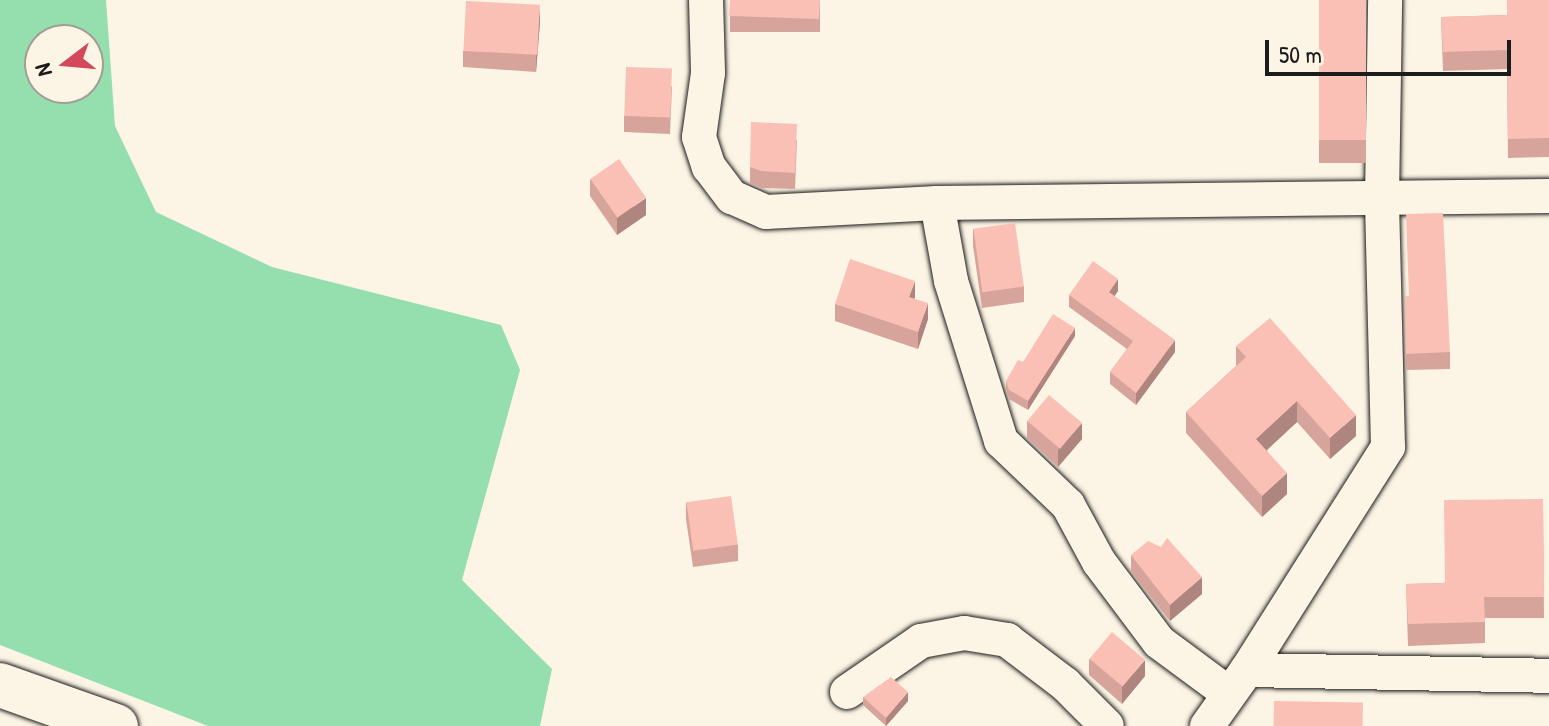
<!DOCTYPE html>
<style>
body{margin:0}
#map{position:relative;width:1549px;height:726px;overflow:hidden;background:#fcf5e5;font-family:"Patrick Hand",sans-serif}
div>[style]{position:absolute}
.green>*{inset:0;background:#95dfae}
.roads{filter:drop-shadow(0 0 2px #1c1c1c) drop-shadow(0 0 2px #1c1c1c)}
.minor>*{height:34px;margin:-17px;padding:0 17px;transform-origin:17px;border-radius:17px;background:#fcf5e5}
.highway>*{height:44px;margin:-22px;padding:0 22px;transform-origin:22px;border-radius:22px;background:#fcf5e5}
.wall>*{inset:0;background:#d7a49c;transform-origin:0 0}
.shaded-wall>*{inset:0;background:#af867f}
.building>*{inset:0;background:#fabfb5;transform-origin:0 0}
span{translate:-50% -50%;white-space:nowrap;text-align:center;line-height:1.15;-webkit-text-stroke:7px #fcf5e5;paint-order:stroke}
.north{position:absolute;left:24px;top:24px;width:80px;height:80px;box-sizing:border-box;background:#fcf5e5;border:2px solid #a29e95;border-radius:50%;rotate:254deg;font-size:22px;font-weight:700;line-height:32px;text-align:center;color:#1c1c1c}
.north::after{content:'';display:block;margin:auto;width:28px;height:36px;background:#d1495b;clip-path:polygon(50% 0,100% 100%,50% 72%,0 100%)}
.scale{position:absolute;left:1265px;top:40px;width:246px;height:36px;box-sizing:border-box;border:4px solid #1c1c1c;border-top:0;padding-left:10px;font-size:24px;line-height:28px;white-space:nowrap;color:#1c1c1c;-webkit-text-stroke:6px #fcf5e5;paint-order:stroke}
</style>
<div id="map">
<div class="green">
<div style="clip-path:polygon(evenodd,0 0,106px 0,115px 126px,156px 212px,272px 267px,501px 325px,520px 370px,462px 580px,552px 669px,540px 726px,208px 726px,0 645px,0 0,40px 40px,88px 40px,88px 88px,40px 88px,40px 40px)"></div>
</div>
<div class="roads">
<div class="minor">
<div style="left:706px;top:0;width:73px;rotate:88.4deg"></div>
<div style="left:708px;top:73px;width:65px;rotate:98deg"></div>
<div style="left:699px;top:137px;width:32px;rotate:72deg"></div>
<div style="left:709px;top:167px;width:38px;rotate:53deg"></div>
<div style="left:732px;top:197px;width:37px;rotate:24deg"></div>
<div style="left:766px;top:212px;width:171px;rotate:-3deg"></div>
<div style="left:937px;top:203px;width:612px;rotate:-0.66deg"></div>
<div style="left:937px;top:203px;width:79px;rotate:79.8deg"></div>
<div style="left:951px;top:281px;width:168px;rotate:72.6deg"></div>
<div style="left:1001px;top:441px;width:93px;rotate:43.7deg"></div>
<div style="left:1068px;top:505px;width:65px;rotate:61.5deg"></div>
<div style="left:1099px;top:562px;width:100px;rotate:53.1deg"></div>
<div style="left:1159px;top:642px;width:86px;rotate:36.5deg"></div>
<div style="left:1247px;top:670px;width:302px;rotate:1.1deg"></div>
<div style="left:847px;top:692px;width:90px;rotate:-34.6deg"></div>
<div style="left:921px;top:641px;width:44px;rotate:-10.5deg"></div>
<div style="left:964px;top:633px;width:44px;rotate:9.2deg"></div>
<div style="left:1007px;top:640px;width:73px;rotate:37.2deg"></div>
<div style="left:1065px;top:684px;width:59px;rotate:45deg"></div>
<div style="left:1207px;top:726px;width:69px;rotate:-54.5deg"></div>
<div style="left:1247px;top:670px;width:264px;rotate:-57.7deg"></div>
<div style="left:1388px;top:447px;width:248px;rotate:-91.4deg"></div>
<div style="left:1382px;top:199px;width:199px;rotate:-89.1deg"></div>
</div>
<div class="highway">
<div style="left:0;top:685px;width:123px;rotate:19.5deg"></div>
</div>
</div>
<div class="wall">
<div style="left:730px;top:0;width:90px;height:32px"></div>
<div style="left:1319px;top:0;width:47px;height:163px"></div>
<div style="clip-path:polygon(1549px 0,1549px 157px,1508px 158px,1507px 69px,1443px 71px,1441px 17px,1507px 15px)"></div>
<div style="clip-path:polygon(540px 22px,536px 72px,463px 67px,463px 51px)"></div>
<div style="clip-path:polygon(672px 86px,670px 134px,624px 132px,624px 116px)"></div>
<div style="clip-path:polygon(797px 140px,795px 189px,761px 188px,750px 183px,750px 167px)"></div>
<div style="clip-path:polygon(590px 179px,646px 215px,617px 235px,590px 196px)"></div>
<div style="clip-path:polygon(973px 229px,1024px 286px,1024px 302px,982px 308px,973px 246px)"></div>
<div style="clip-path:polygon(1118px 291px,1114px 296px,1175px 352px,1136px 405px,1110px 384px,1110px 372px,1127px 349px,1069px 307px,1069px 295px)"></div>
<div style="clip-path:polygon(1405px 296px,1450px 352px,1450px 369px,1406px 370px)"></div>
<div style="clip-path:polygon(915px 297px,914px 299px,928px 319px,918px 349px,835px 321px,835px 304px)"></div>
<div style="clip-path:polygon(1075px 336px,1028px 410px,1009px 399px,1006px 390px,1006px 381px,1023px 362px)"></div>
<div style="clip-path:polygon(1236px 346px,1356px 436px,1330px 459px,1297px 422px,1267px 450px,1287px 494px,1262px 517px,1186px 433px,1186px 412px,1236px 366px)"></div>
<div style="clip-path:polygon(1027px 421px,1082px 439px,1058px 467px,1027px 438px)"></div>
<div style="clip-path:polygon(1543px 499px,1544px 618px,1485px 618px,1485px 643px,1408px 646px,1406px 584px,1444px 583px)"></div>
<div style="clip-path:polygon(686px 502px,738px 545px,738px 561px,693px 567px,686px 519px)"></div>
<div style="clip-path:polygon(1131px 555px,1202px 594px,1170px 621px,1131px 572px)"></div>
<div style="clip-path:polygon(1089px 659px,1145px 676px,1122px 704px,1089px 675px)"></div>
<div style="clip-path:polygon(863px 697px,908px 701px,886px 726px,863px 705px)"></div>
</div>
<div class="shaded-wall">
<div style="clip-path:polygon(540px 5px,540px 22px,536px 72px,536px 55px)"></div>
<div style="clip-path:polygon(646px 198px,646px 215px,617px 235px,617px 218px)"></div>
<div style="clip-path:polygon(1118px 279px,1118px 291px,1109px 304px,1109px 292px)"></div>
<div style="clip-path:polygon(915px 281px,915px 297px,909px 313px,909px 297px)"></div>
<div style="clip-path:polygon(928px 303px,928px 319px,918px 349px,918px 332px)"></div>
<div style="clip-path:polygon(1075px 328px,1075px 336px,1028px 410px,1028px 401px)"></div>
<div style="clip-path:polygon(1175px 340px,1175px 352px,1136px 405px,1136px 393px)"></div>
<div style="clip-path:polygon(1297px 401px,1297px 422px,1256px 460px,1256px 439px)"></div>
<div style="clip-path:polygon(1356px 415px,1356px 436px,1330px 459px,1330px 438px)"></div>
<div style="clip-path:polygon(1082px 423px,1082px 439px,1058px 467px,1058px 450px)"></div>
<div style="clip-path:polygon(1287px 473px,1287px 494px,1262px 517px,1262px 496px)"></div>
<div style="clip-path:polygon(1202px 577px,1202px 594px,1170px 621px,1170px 605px)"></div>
<div style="clip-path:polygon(1145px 660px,1145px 676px,1122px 704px,1122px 687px)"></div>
<div style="clip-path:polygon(908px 692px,908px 701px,886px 726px,886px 718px)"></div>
</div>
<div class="building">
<div style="clip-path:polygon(730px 0,820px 0,819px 19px,729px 16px)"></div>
<div style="left:1319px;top:0;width:47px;height:140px"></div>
<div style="clip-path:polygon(1507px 0,1549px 0,1549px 138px,1508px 139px,1507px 50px,1443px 52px,1441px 17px,1507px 15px)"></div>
<div style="left:466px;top:1px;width:74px;height:50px;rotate:3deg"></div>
<div style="left:626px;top:67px;width:46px;height:49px;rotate:2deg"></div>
<div style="clip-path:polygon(751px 122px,797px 124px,795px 173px,761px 171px,750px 167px)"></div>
<div style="left:619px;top:159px;width:47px;height:35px;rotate:55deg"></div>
<div style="clip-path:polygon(1443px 213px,1450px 352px,1406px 354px,1405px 296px,1409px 296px,1406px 214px)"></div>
<div style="left:1015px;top:223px;width:64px;height:42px;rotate:82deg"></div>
<div style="clip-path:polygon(850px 259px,915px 281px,909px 297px,928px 303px,918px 332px,835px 304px)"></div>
<div style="clip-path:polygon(1093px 261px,1118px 279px,1109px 292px,1175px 340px,1136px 393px,1110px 372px,1133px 341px,1069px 295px)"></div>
<div style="clip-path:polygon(1053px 314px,1075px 328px,1028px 401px,1009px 390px,1006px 381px,1018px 360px,1023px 362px)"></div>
<div style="clip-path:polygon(1270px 318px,1356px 415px,1330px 438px,1297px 401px,1256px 439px,1287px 473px,1262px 496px,1186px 412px,1246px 357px,1236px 346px)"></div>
<div style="left:1049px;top:395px;width:43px;height:34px;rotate:40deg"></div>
<div style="left:731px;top:496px;width:49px;height:45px;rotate:82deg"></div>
<div style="clip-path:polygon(1543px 499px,1544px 597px,1484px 597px,1485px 622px,1408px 624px,1406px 584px,1445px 583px,1444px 500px)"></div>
<div style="clip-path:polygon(1167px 538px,1202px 577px,1170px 605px,1131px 555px,1148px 541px,1161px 547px)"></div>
<div style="left:1112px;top:632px;width:43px;height:35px;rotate:40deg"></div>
<div style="clip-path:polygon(891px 677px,908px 692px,886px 718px,863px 697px)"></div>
<div style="left:1274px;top:701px;width:89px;height:25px;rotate:1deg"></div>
</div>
<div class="north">N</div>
<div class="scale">50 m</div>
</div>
